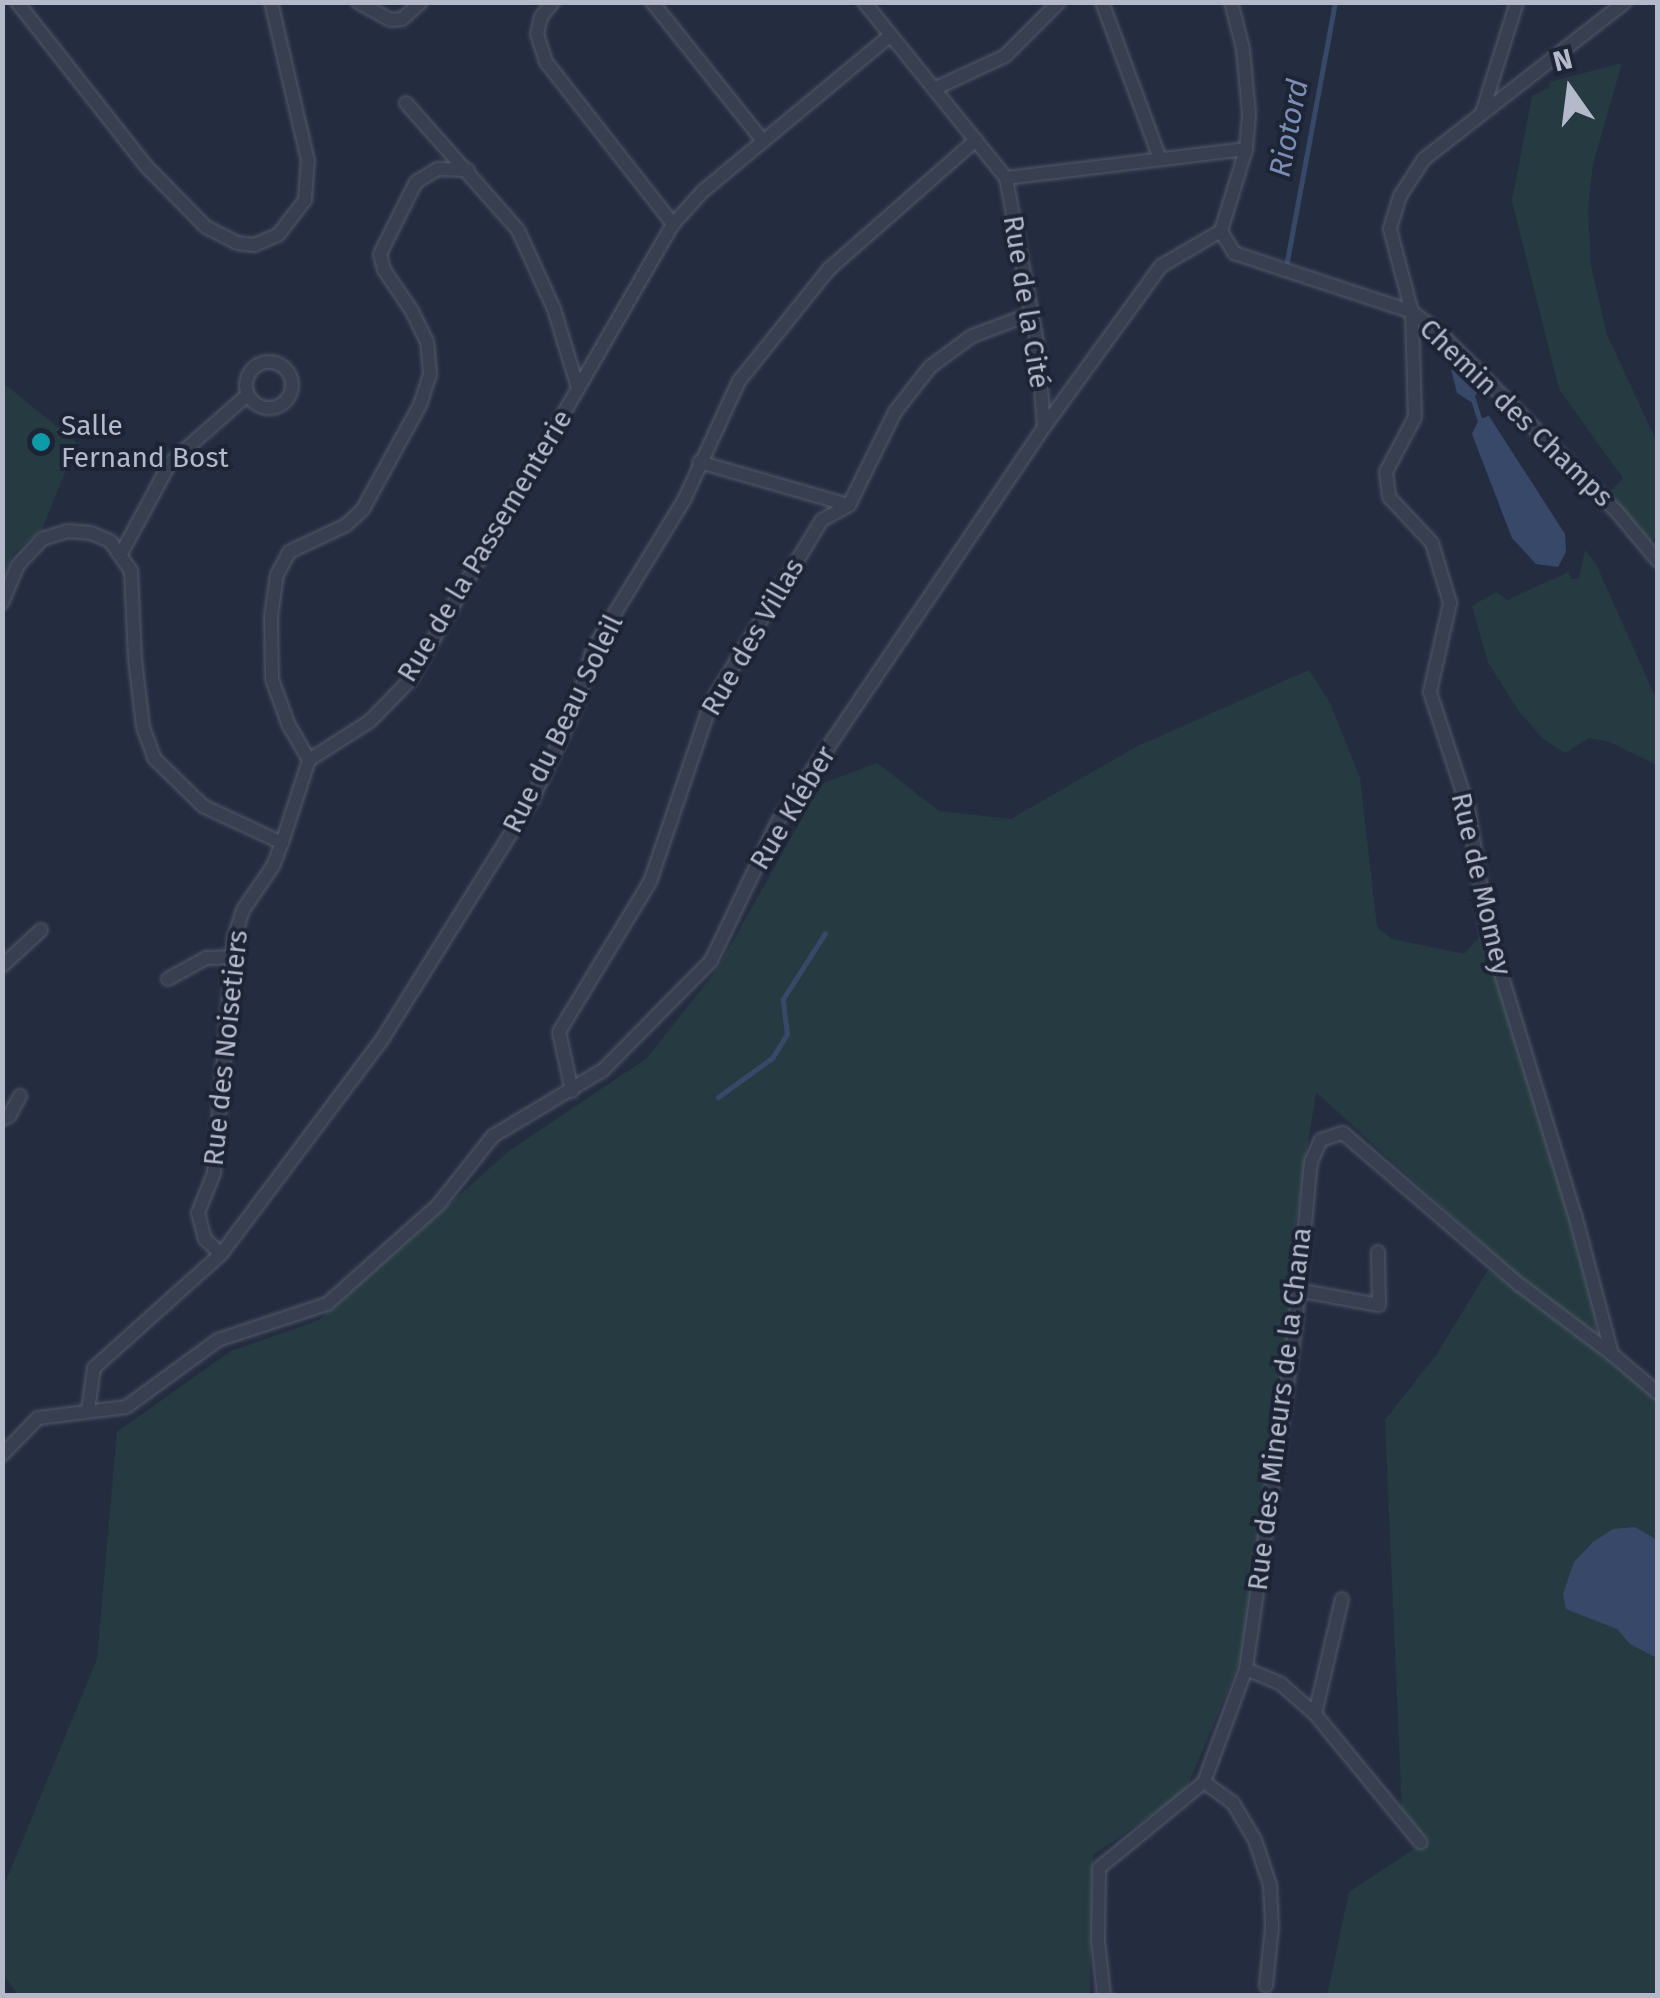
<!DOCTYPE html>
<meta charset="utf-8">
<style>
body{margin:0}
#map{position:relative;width:1660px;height:1998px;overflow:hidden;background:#242d40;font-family:"Fira Sans",sans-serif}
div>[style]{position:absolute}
.green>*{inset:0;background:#263b41}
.water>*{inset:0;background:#384869}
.stream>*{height:5px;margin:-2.5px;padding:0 2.5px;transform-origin:2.5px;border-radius:2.5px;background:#384869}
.roads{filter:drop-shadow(0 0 2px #535a6a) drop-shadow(0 0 2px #535a6a)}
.minor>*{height:12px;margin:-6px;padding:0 6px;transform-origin:6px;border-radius:6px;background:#383f50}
.minor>.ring{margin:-6px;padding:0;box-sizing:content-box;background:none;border:12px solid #383f50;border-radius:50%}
.dots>*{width:28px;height:28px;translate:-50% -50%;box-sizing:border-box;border:5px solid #1d2435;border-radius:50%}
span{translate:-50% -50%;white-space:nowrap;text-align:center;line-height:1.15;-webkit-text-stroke:8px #1d2435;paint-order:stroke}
.street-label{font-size:28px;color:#b4baca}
.poi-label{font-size:28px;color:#b4baca}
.left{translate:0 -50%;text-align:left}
.water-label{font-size:30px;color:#7b8db2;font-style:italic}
.frame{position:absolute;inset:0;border:5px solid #b4baca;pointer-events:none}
.north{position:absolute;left:1520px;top:40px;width:100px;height:100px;-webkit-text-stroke:8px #1d2435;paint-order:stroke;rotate:346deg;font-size:28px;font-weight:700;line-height:40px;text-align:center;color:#b4baca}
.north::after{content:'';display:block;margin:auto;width:35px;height:45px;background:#b4baca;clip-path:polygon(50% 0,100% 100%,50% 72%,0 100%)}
</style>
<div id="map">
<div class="green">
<div style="clip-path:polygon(1622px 63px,1593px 164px,1588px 208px,1591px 266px,1607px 335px,1657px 442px,1657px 537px,1650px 541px,1608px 494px,1623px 478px,1559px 389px,1512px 201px,1532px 96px,1549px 88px,1550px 82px)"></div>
<div style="clip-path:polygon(3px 383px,77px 443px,42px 529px,13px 554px,3px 580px)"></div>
<div style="clip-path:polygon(1585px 550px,1596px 564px,1657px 701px,1657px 765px,1610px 742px,1589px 738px,1565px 753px,1543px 739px,1518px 710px,1488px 662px,1472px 606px,1496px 592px,1507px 600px,1569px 572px,1571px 579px,1579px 579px)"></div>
<div style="clip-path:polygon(1309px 670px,1330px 703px,1360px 778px,1377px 927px,1392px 939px,1464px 954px,1482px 934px,1576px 1234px,1596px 1312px,1596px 1336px,1572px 1325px,1316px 1092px,1294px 1234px,1287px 1353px,1241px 1659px,1185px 1792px,1093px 1855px,1090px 1995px,19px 1996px,3px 1975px,3px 1888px,97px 1659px,117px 1432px,231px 1351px,319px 1320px,509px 1151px,647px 1058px,718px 968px,821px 784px,877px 763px,939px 811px,1011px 819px,1136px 747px)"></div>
<div style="clip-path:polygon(1488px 1270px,1612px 1354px,1657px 1395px,1657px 1995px,1327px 1996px,1349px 1892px,1426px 1841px,1402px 1812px,1385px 1420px,1437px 1354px)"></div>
</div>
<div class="water">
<div style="clip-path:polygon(1451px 369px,1467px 376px,1478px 392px,1471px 402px,1457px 393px)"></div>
<div style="clip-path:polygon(1489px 416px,1565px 534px,1566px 552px,1558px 567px,1536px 564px,1512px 538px,1472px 434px,1479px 419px)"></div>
<div style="clip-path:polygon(1635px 1527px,1657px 1540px,1657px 1658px,1630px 1644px,1617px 1629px,1566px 1609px,1563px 1594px,1574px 1562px,1593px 1542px,1613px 1529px)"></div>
</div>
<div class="stream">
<div style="left:1287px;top:261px;width:263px;rotate:-79.5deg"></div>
<div style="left:1473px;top:399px;width:21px;rotate:73deg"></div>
<div style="left:718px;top:1097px;width:67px;rotate:-35.8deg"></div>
<div style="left:772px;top:1058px;width:28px;rotate:-58deg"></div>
<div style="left:787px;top:1034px;width:35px;rotate:-97deg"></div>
<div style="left:783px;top:999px;width:78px;rotate:-57.5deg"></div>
</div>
<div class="roads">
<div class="minor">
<div style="left:17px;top:2px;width:209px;rotate:51.8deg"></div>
<div style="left:146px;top:166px;width:86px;rotate:45.5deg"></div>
<div style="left:206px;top:227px;width:35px;rotate:27deg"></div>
<div style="left:237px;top:243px;width:17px;rotate:7deg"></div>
<div style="left:254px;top:245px;width:26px;rotate:-23deg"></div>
<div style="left:278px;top:235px;width:44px;rotate:-52.4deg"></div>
<div style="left:305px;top:200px;width:39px;rotate:-86deg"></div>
<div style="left:308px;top:161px;width:163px;rotate:-103.1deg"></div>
<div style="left:358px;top:2px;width:37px;rotate:29deg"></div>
<div style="left:390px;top:20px;width:12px;rotate:-5deg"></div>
<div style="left:402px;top:19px;width:25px;rotate:-42deg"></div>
<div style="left:553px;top:2px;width:19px;rotate:129deg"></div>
<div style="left:541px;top:17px;width:17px;rotate:103deg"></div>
<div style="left:537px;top:34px;width:29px;rotate:72deg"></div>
<div style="left:546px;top:62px;width:206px;rotate:51.9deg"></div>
<div style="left:652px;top:2px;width:178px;rotate:51.4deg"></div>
<div style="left:864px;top:2px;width:226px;rotate:51.1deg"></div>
<div style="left:1006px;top:178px;width:173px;rotate:79.3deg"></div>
<div style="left:1038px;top:348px;width:79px;rotate:85.7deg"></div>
<div style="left:1102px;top:2px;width:167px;rotate:69.7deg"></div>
<div style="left:1625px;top:2px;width:255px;rotate:142deg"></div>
<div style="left:1424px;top:159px;width:44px;rotate:123deg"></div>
<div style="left:1400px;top:196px;width:34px;rotate:107deg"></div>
<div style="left:1390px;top:229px;width:86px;rotate:75.2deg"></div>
<div style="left:1412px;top:312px;width:105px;rotate:88.4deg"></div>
<div style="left:1415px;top:417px;width:62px;rotate:117.8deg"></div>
<div style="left:1386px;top:472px;width:25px;rotate:83deg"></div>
<div style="left:1389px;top:497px;width:63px;rotate:46.9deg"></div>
<div style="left:1432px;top:543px;width:63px;rotate:73.3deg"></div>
<div style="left:1450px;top:603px;width:91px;rotate:102.7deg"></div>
<div style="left:1430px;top:692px;width:122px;rotate:71.9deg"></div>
<div style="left:1468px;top:808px;width:125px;rotate:80.8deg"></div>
<div style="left:1488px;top:931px;width:297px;rotate:73deg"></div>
<div style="left:1575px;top:1215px;width:144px;rotate:75.1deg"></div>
<div style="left:1612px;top:1354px;width:60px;rotate:40.3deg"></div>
<div style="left:934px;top:89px;width:78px;rotate:-24.9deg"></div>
<div style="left:1005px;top:56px;width:76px;rotate:-45deg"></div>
<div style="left:406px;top:103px;width:169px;rotate:48.6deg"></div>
<div style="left:518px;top:230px;width:87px;rotate:65.5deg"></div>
<div style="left:554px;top:309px;width:83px;rotate:73.1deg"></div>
<div style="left:1482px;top:113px;width:116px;rotate:-72.5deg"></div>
<div style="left:1006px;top:178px;width:242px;rotate:-6.9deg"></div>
<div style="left:1221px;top:231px;width:26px;rotate:59deg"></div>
<div style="left:1234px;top:253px;width:188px;rotate:18.3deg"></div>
<div style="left:1412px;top:312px;width:32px;rotate:36deg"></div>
<div style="left:1438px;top:331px;width:256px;rotate:45.3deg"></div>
<div style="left:1618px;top:513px;width:62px;rotate:50.2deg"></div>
<div class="ring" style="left:246px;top:362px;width:34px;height:34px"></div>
<div style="left:699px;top:462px;width:156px;rotate:16deg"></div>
<div style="left:122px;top:552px;width:101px;rotate:-61.7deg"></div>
<div style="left:170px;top:463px;width:103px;rotate:-41.4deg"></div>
<div style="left:2px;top:603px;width:41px;rotate:-67.2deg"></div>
<div style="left:18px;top:565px;width:35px;rotate:-47deg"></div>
<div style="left:42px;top:539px;width:27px;rotate:-17deg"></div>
<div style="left:68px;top:531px;width:23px;rotate:5deg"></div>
<div style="left:91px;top:533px;width:21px;rotate:23deg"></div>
<div style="left:110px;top:541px;width:37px;rotate:55deg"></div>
<div style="left:131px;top:571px;width:88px;rotate:87.4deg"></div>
<div style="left:135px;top:659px;width:68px;rotate:83.3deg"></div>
<div style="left:143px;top:727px;width:33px;rotate:70deg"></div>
<div style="left:154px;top:758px;width:69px;rotate:44.4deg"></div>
<div style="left:203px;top:806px;width:87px;rotate:25.1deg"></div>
<div style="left:282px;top:843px;width:87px;rotate:-72deg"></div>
<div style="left:309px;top:760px;width:72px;rotate:-32.6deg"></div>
<div style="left:370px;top:721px;width:57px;rotate:-45.7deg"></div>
<div style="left:410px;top:680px;width:526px;rotate:-60.03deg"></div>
<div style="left:673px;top:224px;width:45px;rotate:-47.7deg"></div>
<div style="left:703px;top:191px;width:244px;rotate:-39.7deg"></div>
<div style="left:309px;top:760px;width:39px;rotate:-120deg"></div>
<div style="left:289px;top:726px;width:50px;rotate:-109.9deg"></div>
<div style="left:272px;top:679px;width:63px;rotate:-90.9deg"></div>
<div style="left:271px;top:616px;width:41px;rotate:-81.7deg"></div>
<div style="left:277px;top:575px;width:26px;rotate:-62deg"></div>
<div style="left:289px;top:552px;width:63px;rotate:-25.3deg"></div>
<div style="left:346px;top:525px;width:23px;rotate:-43deg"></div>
<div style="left:363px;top:509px;width:119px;rotate:-61.3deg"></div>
<div style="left:420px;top:405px;width:33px;rotate:-72deg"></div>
<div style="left:430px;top:374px;width:32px;rotate:-95deg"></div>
<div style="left:427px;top:342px;width:34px;rotate:-116deg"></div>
<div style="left:412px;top:311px;width:50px;rotate:-124.3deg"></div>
<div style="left:384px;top:270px;width:16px;rotate:-104deg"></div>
<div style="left:380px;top:254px;width:80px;rotate:-63.4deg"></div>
<div style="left:416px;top:182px;width:26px;rotate:-31deg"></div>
<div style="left:438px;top:169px;width:30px;rotate:2deg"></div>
<div style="left:2px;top:966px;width:53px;rotate:-42.7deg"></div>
<div style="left:168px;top:979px;width:43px;rotate:-28.9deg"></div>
<div style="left:206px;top:958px;width:27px;rotate:-2deg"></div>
<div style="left:572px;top:1091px;width:60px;rotate:-102.4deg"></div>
<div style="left:559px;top:1032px;width:175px;rotate:-58.8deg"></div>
<div style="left:650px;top:882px;width:189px;rotate:-71.2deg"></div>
<div style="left:711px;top:703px;width:214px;rotate:-58.8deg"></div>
<div style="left:822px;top:520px;width:31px;rotate:-29deg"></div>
<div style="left:849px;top:505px;width:104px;rotate:-63.7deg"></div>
<div style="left:895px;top:412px;width:57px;rotate:-52.1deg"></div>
<div style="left:930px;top:367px;width:52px;rotate:-36.4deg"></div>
<div style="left:972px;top:336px;width:63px;rotate:-20.4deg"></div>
<div style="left:2px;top:1119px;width:8px;rotate:-23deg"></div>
<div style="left:9px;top:1116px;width:23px;rotate:-61deg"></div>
<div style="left:221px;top:1254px;width:22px;rotate:-137deg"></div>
<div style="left:205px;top:1239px;width:27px;rotate:-105deg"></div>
<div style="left:198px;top:1213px;width:43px;rotate:-68.2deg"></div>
<div style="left:214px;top:1173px;width:236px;rotate:-85.1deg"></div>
<div style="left:234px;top:938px;width:29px;rotate:-72deg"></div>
<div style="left:243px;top:910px;width:53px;rotate:-55.7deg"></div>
<div style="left:273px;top:866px;width:25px;rotate:-69deg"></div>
<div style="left:1297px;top:1290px;width:83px;rotate:10.4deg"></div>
<div style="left:1379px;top:1305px;width:53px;rotate:-91.1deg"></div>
<div style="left:88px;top:1410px;width:42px;rotate:-81.9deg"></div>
<div style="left:94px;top:1368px;width:171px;rotate:-41.9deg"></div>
<div style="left:221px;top:1254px;width:270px;rotate:-53.1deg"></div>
<div style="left:383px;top:1038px;width:281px;rotate:-58deg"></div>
<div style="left:532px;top:800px;width:106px;rotate:-64.9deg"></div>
<div style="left:577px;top:704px;width:57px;rotate:-73.8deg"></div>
<div style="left:593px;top:649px;width:175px;rotate:-58.6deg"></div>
<div style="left:684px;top:500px;width:131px;rotate:-65.2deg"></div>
<div style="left:739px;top:381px;width:144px;rotate:-51.2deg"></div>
<div style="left:829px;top:269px;width:196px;rotate:-41.3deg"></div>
<div style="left:2px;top:1455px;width:52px;rotate:-45.8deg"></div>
<div style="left:38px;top:1418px;width:89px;rotate:-7.1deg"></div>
<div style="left:126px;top:1407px;width:114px;rotate:-36.1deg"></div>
<div style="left:218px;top:1340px;width:115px;rotate:-18.3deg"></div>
<div style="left:327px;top:1304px;width:149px;rotate:-41.7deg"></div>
<div style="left:438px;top:1205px;width:88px;rotate:-51.4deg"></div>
<div style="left:493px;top:1136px;width:128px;rotate:-31deg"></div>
<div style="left:603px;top:1070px;width:153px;rotate:-45.3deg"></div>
<div style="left:711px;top:961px;width:153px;rotate:-64.4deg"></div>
<div style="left:777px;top:823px;width:478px;rotate:-56deg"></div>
<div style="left:1044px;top:427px;width:199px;rotate:-54deg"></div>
<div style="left:1161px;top:266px;width:69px;rotate:-30.3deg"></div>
<div style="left:1221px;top:231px;width:86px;rotate:-73deg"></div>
<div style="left:1246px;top:149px;width:36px;rotate:-85deg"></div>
<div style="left:1249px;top:113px;width:64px;rotate:-95.4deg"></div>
<div style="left:1243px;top:49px;width:49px;rotate:-104.3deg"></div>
<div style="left:1246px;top:1669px;width:38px;rotate:23deg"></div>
<div style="left:1281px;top:1684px;width:45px;rotate:41.4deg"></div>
<div style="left:1315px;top:1714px;width:166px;rotate:50.6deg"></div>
<div style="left:1315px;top:1714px;width:118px;rotate:-76.8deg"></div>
<div style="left:1204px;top:1782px;width:36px;rotate:36deg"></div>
<div style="left:1233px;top:1803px;width:43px;rotate:59.3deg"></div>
<div style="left:1255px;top:1840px;width:47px;rotate:71.6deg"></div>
<div style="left:1270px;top:1885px;width:42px;rotate:87.3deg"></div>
<div style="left:1272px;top:1927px;width:59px;rotate:95.8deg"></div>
<div style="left:1104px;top:1996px;width:55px;rotate:-96.2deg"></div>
<div style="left:1098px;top:1941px;width:73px;rotate:-89.2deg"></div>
<div style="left:1099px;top:1868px;width:136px;rotate:-39.3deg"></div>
<div style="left:1204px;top:1782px;width:121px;rotate:-69.6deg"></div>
<div style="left:1246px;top:1669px;width:343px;rotate:-81.8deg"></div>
<div style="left:1295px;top:1330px;width:169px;rotate:-84.6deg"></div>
<div style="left:1311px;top:1162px;width:24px;rotate:-66deg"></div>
<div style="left:1321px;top:1140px;width:23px;rotate:-18deg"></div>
<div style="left:1343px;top:1133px;width:233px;rotate:40.7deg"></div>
<div style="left:1520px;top:1285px;width:115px;rotate:36.9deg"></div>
</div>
</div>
<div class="dots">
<div style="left:41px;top:442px;background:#0f9aa8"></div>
</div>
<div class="street-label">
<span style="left:1026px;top:302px;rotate:81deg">Rue de la Cité</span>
<span style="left:1516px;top:413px;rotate:44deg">Chemin des Champs</span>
<span style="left:485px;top:546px;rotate:-59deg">Rue de la Passementerie</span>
<span style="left:753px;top:637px;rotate:-60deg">Rue des Villas</span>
<span style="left:563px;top:724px;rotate:-64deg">Rue du Beau Soleil</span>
<span style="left:793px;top:808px;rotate:-59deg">Rue Kléber</span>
<span style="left:1481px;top:884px;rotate:77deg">Rue de Momey</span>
<span style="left:226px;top:1048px;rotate:-84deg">Rue des Noisetiers</span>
<span style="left:1280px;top:1409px;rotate:-83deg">Rue des Mineurs de la Chana</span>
</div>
<div class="poi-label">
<span class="left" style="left:61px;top:442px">Salle<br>Fernand Bost</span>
</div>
<div class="water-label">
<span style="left:1289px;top:128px;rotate:-79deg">Riotord</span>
</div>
<div class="frame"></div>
<div class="north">N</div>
</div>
